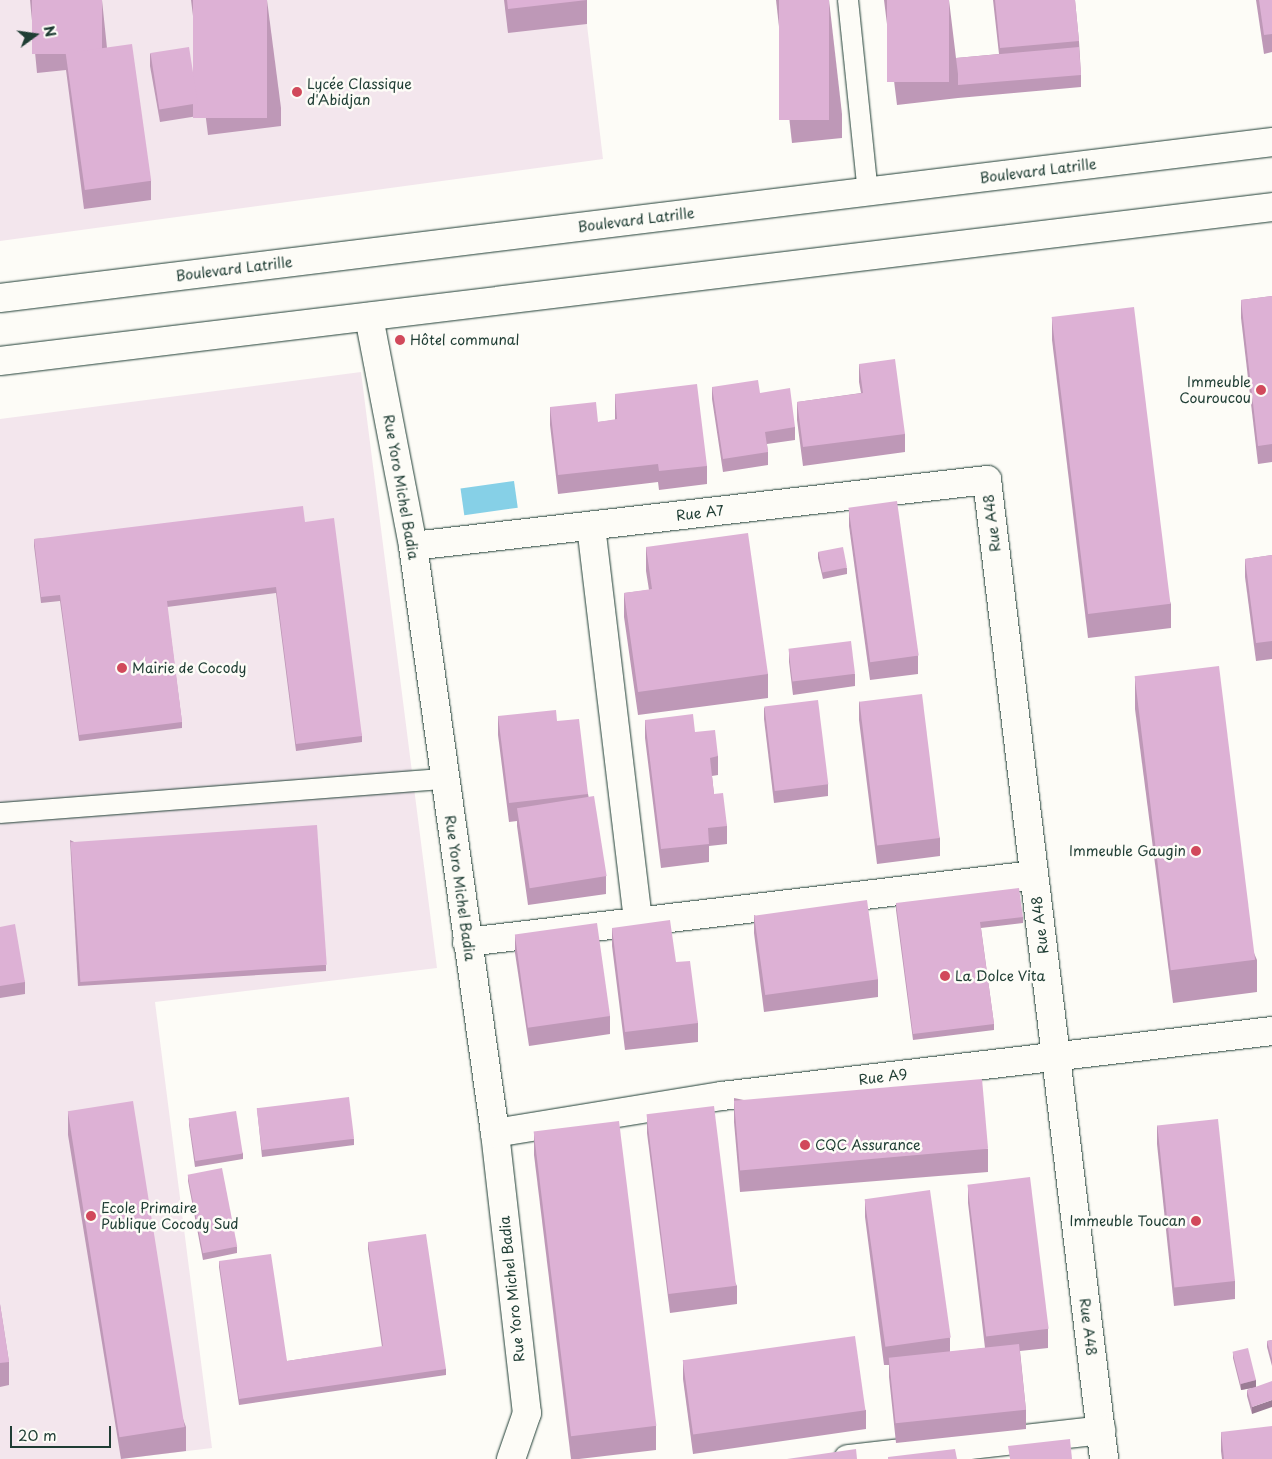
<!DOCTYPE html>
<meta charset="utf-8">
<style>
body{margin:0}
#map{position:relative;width:1272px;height:1459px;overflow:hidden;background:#fdfcf7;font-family:"Playpen Sans",sans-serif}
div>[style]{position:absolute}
.built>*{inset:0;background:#f3e6ed}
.water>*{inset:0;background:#86d0e7;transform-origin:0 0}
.roads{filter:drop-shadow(0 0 1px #1f3d34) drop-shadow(0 0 1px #1f3d34)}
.service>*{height:20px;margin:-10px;padding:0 10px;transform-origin:10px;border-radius:10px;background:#fdfcf7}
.minor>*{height:28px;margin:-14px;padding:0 14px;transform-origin:14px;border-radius:14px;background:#fdfcf7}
.tertiary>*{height:28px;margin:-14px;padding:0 14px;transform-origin:14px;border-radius:14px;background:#fdfcf7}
.wall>*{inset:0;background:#be98b7}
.shaded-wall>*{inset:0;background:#9b7c95}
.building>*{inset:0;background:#ddb1d5;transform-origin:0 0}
.dots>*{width:14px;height:14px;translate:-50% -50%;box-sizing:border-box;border:2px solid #fdfcf7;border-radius:50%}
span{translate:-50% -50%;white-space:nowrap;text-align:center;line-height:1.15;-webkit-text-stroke:5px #fdfcf7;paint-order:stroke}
.poi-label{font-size:14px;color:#1f3d34}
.left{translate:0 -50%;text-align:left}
.right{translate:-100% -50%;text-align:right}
.street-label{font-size:14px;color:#1f3d34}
.north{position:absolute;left:10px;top:10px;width:50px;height:50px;-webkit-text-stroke:4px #fdfcf7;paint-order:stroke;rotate:76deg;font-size:14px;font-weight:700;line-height:20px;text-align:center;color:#1f3d34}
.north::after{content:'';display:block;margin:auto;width:18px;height:22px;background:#1f3d34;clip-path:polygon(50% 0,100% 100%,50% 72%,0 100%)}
.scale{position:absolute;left:10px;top:1426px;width:101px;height:22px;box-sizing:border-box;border:2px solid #1f3d34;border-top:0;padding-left:6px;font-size:15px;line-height:18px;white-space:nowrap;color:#1f3d34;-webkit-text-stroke:4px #fdfcf7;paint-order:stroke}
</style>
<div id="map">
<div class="built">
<div style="clip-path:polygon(0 0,584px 0,603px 159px,0 241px)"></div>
<div style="clip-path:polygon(361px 372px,437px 968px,155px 1002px,212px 1448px,122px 1459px,0 1459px,0 419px)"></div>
</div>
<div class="water">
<div style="left:514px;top:481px;width:27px;height:54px;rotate:82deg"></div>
</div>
<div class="roads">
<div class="service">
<div style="left:848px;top:0;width:193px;rotate:84.1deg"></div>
<div style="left:0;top:813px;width:446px;rotate:-4.4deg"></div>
</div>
<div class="minor">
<div style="left:369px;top:317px;width:233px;rotate:79.1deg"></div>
<div style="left:413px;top:546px;width:593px;rotate:82.05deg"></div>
<div style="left:495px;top:1133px;width:282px;rotate:83.5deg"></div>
<div style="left:527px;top:1413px;width:49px;rotate:109.2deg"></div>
<div style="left:591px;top:526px;width:399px;rotate:83.2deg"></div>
<div style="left:413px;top:546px;width:578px;rotate:-6.56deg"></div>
<div style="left:987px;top:480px;width:986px;rotate:83.18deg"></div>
<div style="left:467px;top:942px;width:571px;rotate:-6.74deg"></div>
<div style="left:495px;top:1133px;width:230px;rotate:-9.3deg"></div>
<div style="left:722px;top:1096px;width:554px;rotate:-6.74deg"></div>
<div style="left:848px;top:1459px;width:255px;rotate:-6.5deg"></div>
</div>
<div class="tertiary">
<div style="left:0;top:298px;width:1282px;rotate:-6.99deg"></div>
<div style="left:0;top:361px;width:1281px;rotate:-6.9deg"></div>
</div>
</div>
<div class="wall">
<div style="clip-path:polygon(30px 0,102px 0,107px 48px,151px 181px,151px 200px,84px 209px,66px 70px,37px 73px)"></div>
<div style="clip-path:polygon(191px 0,267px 0,281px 108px,281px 126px,208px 135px)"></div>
<div style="clip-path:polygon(504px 0,587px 0,587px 24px,508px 33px)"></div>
<div style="clip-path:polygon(776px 0,829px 0,842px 114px,842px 138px,792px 143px)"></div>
<div style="clip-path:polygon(884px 0,949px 0,956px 58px,999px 54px,993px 0,1075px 0,1079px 41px,1081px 75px,1081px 87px,958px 98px,897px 105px)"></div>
<div style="clip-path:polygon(1256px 0,1272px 0,1272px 52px,1264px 54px)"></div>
<div style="clip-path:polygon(150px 53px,198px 103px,198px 116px,160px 122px,150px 66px)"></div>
<div style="clip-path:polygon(1272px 296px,1272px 462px,1258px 464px,1241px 318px,1241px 300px)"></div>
<div style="clip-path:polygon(1052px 317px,1171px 604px,1171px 628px,1088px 638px,1052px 340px)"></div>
<div style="clip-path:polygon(859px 364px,905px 434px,905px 452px,803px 466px,797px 420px,797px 402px,861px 393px,859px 382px)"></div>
<div style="clip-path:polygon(712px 387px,760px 393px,795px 427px,795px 440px,767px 444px,768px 452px,768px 465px,723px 472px,712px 399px)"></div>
<div style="clip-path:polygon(615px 394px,707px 466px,707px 484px,659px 490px,658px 482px,558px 494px,550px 425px,550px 407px,598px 422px,615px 420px)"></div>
<div style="clip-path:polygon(849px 508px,918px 656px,918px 674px,870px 680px,849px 526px)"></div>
<div style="clip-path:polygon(305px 522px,362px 736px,362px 742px,296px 751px,276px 593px,167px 607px,182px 722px,182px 728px,79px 741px,60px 601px,41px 603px,34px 546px,34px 539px)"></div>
<div style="clip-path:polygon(646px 547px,768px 674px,768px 698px,638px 715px,624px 617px,624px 593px,649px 590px,646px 571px)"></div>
<div style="clip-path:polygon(818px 552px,847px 568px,847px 574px,823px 579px,818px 558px)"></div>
<div style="clip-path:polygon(1272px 555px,1272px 659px,1256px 661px,1245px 577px,1245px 559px)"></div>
<div style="clip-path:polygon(789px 650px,855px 674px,855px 686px,793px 695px,789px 662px)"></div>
<div style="clip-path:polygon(1135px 676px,1257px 960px,1257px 992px,1173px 1003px,1135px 709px)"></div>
<div style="clip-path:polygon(859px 701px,940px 838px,940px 856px,877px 864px,859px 720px)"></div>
<div style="clip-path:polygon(764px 707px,828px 784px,828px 796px,774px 803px,764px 719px)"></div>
<div style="clip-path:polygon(498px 716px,557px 721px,588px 794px,606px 876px,606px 894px,528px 905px,517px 826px,517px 821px,509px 822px,498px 735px)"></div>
<div style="clip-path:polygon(645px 720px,695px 732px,718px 756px,718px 775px,712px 776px,714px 794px,727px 826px,727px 844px,709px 846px,709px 862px,661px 868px,645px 738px)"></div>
<div style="clip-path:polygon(70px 840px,326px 965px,326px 971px,78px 986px)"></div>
<div style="clip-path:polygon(896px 903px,1023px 917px,1023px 923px,981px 928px,994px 1024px,994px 1030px,913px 1040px,896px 910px)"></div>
<div style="clip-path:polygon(754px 915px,878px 979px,878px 997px,764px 1012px,754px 933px)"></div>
<div style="clip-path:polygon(0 927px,25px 982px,25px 994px,0 998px)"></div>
<div style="clip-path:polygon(612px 928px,676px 962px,698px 1023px,698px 1042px,625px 1050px,612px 946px)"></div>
<div style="clip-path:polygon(515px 935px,610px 1016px,610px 1034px,529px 1046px,515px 953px)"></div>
<div style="clip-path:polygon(734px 1098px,988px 1149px,988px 1172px,740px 1192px,734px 1122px)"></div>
<div style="clip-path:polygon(257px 1108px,354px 1139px,354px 1145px,262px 1157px)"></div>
<div style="clip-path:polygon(68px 1111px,186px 1427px,186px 1451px,121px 1459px,68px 1135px)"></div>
<div style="clip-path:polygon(647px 1115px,737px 1286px,737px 1304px,670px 1313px,647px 1133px)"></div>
<div style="clip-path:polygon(189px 1118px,243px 1153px,243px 1159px,195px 1167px,189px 1125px)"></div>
<div style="clip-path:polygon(1157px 1125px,1235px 1281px,1235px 1299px,1174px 1306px,1157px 1144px)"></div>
<div style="clip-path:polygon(534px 1132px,656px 1426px,656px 1450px,579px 1459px,571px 1459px,534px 1155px)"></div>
<div style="clip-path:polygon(188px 1175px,237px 1247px,237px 1253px,203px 1260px,188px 1181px)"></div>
<div style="clip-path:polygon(968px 1185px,1048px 1329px,1048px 1348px,1020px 1351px,1026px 1410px,1026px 1429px,896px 1443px,889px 1377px,889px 1365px,884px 1365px,865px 1217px,865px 1199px,950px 1338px,950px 1352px,985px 1348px,968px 1203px)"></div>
<div style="clip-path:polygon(368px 1242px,446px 1369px,446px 1375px,239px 1405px,219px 1267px,219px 1261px,287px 1361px,382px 1347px,368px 1249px)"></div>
<div style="clip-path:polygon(0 1304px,9px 1362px,9px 1385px,0 1387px)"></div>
<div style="clip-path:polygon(1272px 1340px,1272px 1366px,1267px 1347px,1267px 1341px)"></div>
<div style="clip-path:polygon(1233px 1352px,1256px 1380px,1252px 1414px,1247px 1396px,1247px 1390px,1253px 1388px,1241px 1390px,1233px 1358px)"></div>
<div style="clip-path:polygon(683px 1360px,866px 1410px,866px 1429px,693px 1454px,683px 1379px)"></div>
<div style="clip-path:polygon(1221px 1432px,1272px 1459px,1222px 1459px,1221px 1451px)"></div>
</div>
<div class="shaded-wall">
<div style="clip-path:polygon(1256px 1380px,1256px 1387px,1241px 1390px,1241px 1384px)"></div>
<div style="clip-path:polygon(1272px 1400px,1272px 1407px,1252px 1414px,1252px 1407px)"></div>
</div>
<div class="building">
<div style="left:32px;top:0;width:70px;height:54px"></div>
<div style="left:193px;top:0;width:74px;height:118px"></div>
<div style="clip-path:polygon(507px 0,587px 0,508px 9px)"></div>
<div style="left:779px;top:0;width:50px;height:120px"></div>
<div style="left:887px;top:0;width:62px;height:82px"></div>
<div style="clip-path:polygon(995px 0,1075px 0,1079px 41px,1000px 48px)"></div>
<div style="clip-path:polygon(1259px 0,1272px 0,1272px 34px,1264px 35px)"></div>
<div style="left:132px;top:44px;width:138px;height:67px;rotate:82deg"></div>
<div style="left:189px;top:47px;width:57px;height:39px;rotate:81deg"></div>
<div style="clip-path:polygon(1079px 47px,1081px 75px,958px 85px,958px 74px,956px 58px)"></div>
<div style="clip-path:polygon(1272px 296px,1272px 444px,1258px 446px,1241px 300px)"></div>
<div style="left:1134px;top:307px;width:299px;height:83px;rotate:83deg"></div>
<div style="clip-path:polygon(895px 359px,905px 434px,803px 447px,797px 402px,863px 393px,859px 364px)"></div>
<div style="clip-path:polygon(758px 380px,760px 393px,790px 388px,795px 427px,765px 432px,768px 452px,723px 459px,712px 387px)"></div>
<div style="clip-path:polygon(697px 384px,707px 466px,659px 471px,658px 464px,558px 475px,550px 407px,596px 402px,598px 422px,617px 419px,615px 394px)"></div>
<div style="left:897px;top:501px;width:156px;height:49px;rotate:82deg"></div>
<div style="clip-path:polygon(303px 506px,305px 522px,334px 518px,362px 736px,296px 744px,276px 587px,167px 601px,182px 722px,79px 735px,60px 595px,41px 597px,34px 539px)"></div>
<div style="clip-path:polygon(748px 533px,768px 674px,638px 692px,624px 593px,652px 589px,646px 547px)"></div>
<div style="left:843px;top:547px;width:21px;height:25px;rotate:79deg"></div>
<div style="clip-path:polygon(1272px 555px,1272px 641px,1256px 643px,1245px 559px)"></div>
<div style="left:851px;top:641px;width:33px;height:63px;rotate:83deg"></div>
<div style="left:1219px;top:666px;width:296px;height:85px;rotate:83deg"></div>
<div style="left:922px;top:694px;width:145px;height:63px;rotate:83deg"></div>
<div style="left:818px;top:700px;width:85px;height:54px;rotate:83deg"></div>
<div style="clip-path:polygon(556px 710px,557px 721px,579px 719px,588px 794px,509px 803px,498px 716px)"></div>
<div style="clip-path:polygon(693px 714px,695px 732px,715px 730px,718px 756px,710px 758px,714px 794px,723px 793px,727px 826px,708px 828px,709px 844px,661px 849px,645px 720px)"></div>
<div style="left:594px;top:796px;width:81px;height:78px;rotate:81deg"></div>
<div style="left:317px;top:825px;width:140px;height:247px;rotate:86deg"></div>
<div style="clip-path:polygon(1019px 888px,1023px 917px,980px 922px,994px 1024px,913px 1034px,896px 903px)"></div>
<div style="left:867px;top:900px;width:80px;height:114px;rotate:82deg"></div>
<div style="clip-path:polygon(670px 920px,676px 962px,690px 961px,698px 1023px,625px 1032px,612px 928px)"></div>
<div style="left:597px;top:923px;width:94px;height:83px;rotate:82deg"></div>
<div style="clip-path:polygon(15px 924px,25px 982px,0 986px,0 927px)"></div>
<div style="left:982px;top:1079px;width:70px;height:249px;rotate:85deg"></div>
<div style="left:349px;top:1097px;width:42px;height:93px;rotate:83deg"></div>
<div style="left:133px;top:1101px;width:330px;height:66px;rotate:81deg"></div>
<div style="left:714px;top:1106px;width:181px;height:68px;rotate:83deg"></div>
<div style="left:236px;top:1111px;width:43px;height:48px;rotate:81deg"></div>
<div style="left:1218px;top:1119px;width:163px;height:61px;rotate:84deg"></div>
<div style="left:619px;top:1121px;width:307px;height:86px;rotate:83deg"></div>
<div style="left:222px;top:1168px;width:80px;height:35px;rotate:79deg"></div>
<div style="left:1030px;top:1177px;width:153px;height:63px;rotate:83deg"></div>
<div style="left:930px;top:1190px;width:149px;height:66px;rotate:82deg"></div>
<div style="clip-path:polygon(426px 1234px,446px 1369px,239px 1399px,219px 1261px,271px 1254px,287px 1361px,383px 1346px,368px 1242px)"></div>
<div style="clip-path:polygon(0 1304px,9px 1362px,0 1363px)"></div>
<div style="left:855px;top:1336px;width:75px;height:174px;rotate:82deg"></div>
<div style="clip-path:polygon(1272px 1340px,1272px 1359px,1267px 1341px)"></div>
<div style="left:1019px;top:1344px;width:66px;height:131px;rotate:84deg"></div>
<div style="left:1248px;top:1348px;width:33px;height:16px;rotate:76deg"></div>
<div style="clip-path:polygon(1272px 1381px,1272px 1400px,1252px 1407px,1247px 1390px)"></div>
<div style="clip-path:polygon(1272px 1426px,1272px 1459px,1224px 1459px,1221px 1432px)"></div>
<div style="clip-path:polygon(1070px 1439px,1072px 1459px,1010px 1459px,1008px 1446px)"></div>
<div style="clip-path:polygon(856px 1449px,857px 1459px,787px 1459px)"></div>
<div style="clip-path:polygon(955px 1449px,957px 1459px,888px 1459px,888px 1457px)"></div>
</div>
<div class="dots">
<div style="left:297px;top:92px;background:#d1495b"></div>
<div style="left:400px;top:340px;background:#d1495b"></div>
<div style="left:1261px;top:390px;background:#d1495b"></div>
<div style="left:122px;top:668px;background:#d1495b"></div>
<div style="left:1196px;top:851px;background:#d1495b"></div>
<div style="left:945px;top:976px;background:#d1495b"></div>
<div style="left:805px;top:1145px;background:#d1495b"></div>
<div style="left:91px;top:1216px;background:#d1495b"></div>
<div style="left:1196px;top:1221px;background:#d1495b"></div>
</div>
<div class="poi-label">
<span class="left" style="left:307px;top:92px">Lycée Classique<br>d'Abidjan</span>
<span class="left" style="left:410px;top:340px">Hôtel communal</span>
<span class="right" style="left:1251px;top:390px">Immeuble<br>Couroucou</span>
<span class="left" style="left:132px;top:668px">Mairie de Cocody</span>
<span class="right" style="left:1186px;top:851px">Immeuble Gaugin</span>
<span class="left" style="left:955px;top:976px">La Dolce Vita</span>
<span class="left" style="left:815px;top:1145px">CQC Assurance</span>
<span class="left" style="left:101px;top:1216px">Ecole Primaire<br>Publique Cocody Sud</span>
<span class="right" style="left:1186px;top:1221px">Immeuble Toucan</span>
</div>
<div class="street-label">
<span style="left:1038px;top:171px;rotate:-7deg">Boulevard Latrille</span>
<span style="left:636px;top:220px;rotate:-7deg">Boulevard Latrille</span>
<span style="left:234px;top:269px;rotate:-7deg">Boulevard Latrille</span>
<span style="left:401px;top:487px;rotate:80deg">Rue Yoro Michel Badia</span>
<span style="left:700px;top:513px;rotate:-7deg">Rue A7</span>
<span style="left:992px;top:523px;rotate:-97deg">Rue A48</span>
<span style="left:460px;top:888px;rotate:82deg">Rue Yoro Michel Badia</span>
<span style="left:1040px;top:925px;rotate:-97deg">Rue A48</span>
<span style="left:883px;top:1077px;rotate:-7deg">Rue A9</span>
<span style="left:512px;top:1289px;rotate:-96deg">Rue Yoro Michel Badia</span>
<span style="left:1088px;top:1327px;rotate:83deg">Rue A48</span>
</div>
<div class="north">N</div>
<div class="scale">20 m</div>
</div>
